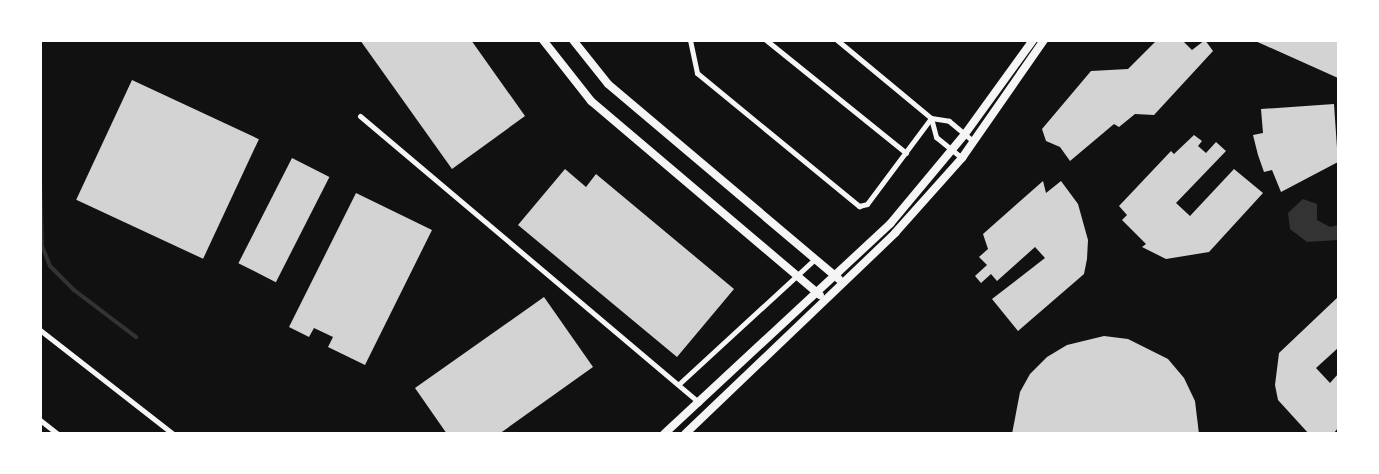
<!DOCTYPE html>
<style>
body{margin:0}
#map{position:relative;width:1379px;height:474px;overflow:hidden;background:#111;font-family:Inter,sans-serif}
div>[style]{position:absolute}
.water>*{inset:0;background:#333}
.stream>*{height:4px;margin:-2px;padding:0 2px;transform-origin:2px;border-radius:2px;background:#333}
.building>*{inset:0;background:#d3d3d3;transform-origin:0 0}
.minor>*{height:5px;margin:-2.5px;padding:0 2.5px;transform-origin:2.5px;border-radius:2.5px;background:#f5f5f5}
.secondary>*{height:8px;margin:-4px;padding:0 4px;transform-origin:4px;border-radius:4px;background:#f5f5f5}
span{translate:-50% -50%;white-space:nowrap;text-align:center;line-height:1.15;-webkit-text-stroke:4.5px #fff;paint-order:stroke}
.frame{position:absolute;inset:0;border:42px solid #fff;pointer-events:none}
</style>
<div id="map">
<div class="water">
<div style="clip-path:polygon(1303px 199px,1317px 204px,1317px 220px,1330px 227px,1338px 225px,1338px 240px,1307px 242px,1290px 229px,1288px 213px)"></div>
</div>
<div class="stream">
<div style="left:40px;top:181px;width:65px;rotate:88.2deg"></div>
<div style="left:42px;top:246px;width:22px;rotate:68deg"></div>
<div style="left:50px;top:266px;width:34px;rotate:45deg"></div>
<div style="left:74px;top:290px;width:78px;rotate:37.2deg"></div>
</div>
<div class="building">
<div style="clip-path:polygon(360px 40px,471px 40px,525px 116px,452px 169px)"></div>
<div style="clip-path:polygon(1157px 40px,1182px 40px,1192px 50px,1205px 40px,1213px 51px,1154px 115px,1135px 114px,1119px 127px,1114px 124px,1070px 161px,1060px 147px,1046px 141px,1042px 129px,1091px 71px,1128px 69px)"></div>
<div style="clip-path:polygon(1253px 40px,1338px 40px,1338px 78px)"></div>
<div style="left:132px;top:80px;width:140px;height:132px;rotate:25deg"></div>
<div style="clip-path:polygon(1334px 104px,1338px 162px,1281px 192px,1272px 170px,1264px 172px,1258px 155px,1253px 135px,1263px 133px,1261px 109px)"></div>
<div style="clip-path:polygon(1194px 135px,1202px 141px,1198px 146px,1206px 153px,1216px 142px,1226px 151px,1176px 203px,1190px 216px,1234px 169px,1263px 193px,1209px 252px,1166px 259px,1142px 247px,1146px 244px,1122px 220px,1127px 215px,1119px 206px,1171px 151px,1174px 154px)"></div>
<div style="left:292px;top:158px;width:42px;height:118px;rotate:27deg"></div>
<div style="clip-path:polygon(565px 169px,586px 187px,596px 174px,734px 289px,677px 357px,518px 225px)"></div>
<div style="clip-path:polygon(1043px 181px,1046px 193px,1061px 181px,1078px 204px,1088px 240px,1087px 259px,1084px 274px,1018px 331px,992px 299px,1045px 258px,1035px 247px,997px 281px,991px 274px,981px 283px,975px 276px,987px 265px,979px 257px,988px 249px,983px 234px)"></div>
<div style="clip-path:polygon(356px 193px,432px 230px,365px 365px,328px 347px,333px 337px,314px 328px,309px 337px,289px 327px)"></div>
<div style="clip-path:polygon(544px 297px,593px 367px,499px 434px,447px 434px,415px 388px)"></div>
<div style="clip-path:polygon(1338px 297px,1338px 348px,1316px 368px,1330px 383px,1338px 374px,1338px 428px,1333px 434px,1309px 434px,1278px 400px,1275px 385px,1279px 353px)"></div>
<div style="clip-path:polygon(1104px 336px,1128px 339px,1168px 359px,1184px 378px,1195px 401px,1199px 434px,1012px 434px,1020px 392px,1030px 374px,1047px 357px,1067px 345px)"></div>
</div>
<div class="minor">
<div style="left:690px;top:40px;width:34px;rotate:78deg"></div>
<div style="left:697px;top:73px;width:210px;rotate:39.4deg"></div>
<div style="left:859px;top:206px;width:8px;rotate:-14deg"></div>
<div style="left:867px;top:204px;width:107px;rotate:-53.3deg"></div>
<div style="left:766px;top:40px;width:180px;rotate:38.9deg"></div>
<div style="left:837px;top:40px;width:122px;rotate:39.7deg"></div>
<div style="left:931px;top:118px;width:18px;rotate:9deg"></div>
<div style="left:949px;top:121px;width:31px;rotate:40deg"></div>
<div style="left:360px;top:116px;width:444px;rotate:40.2deg"></div>
<div style="left:931px;top:118px;width:20px;rotate:75deg"></div>
<div style="left:936px;top:137px;width:33px;rotate:39deg"></div>
<div style="left:40px;top:330px;width:169px;rotate:38deg"></div>
<div style="left:680px;top:383px;width:183px;rotate:-42.6deg"></div>
<div style="left:40px;top:420px;width:23px;rotate:38deg"></div>
</div>
<div class="secondary">
<div style="left:543px;top:40px;width:78px;rotate:51.8deg"></div>
<div style="left:591px;top:101px;width:300px;rotate:40.3deg"></div>
<div style="left:573px;top:40px;width:56px;rotate:51.5deg"></div>
<div style="left:608px;top:84px;width:302px;rotate:40.2deg"></div>
<div style="left:664px;top:434px;width:309px;rotate:-42.9deg"></div>
<div style="left:890px;top:224px;width:117px;rotate:-50.2deg"></div>
<div style="left:965px;top:134px;width:116px;rotate:-54.1deg"></div>
<div style="left:685px;top:434px;width:291px;rotate:-43.7deg"></div>
<div style="left:895px;top:233px;width:101px;rotate:-48.2deg"></div>
<div style="left:962px;top:158px;width:144px;rotate:-55.2deg"></div>
</div>
<div class="frame"></div>
</div>
